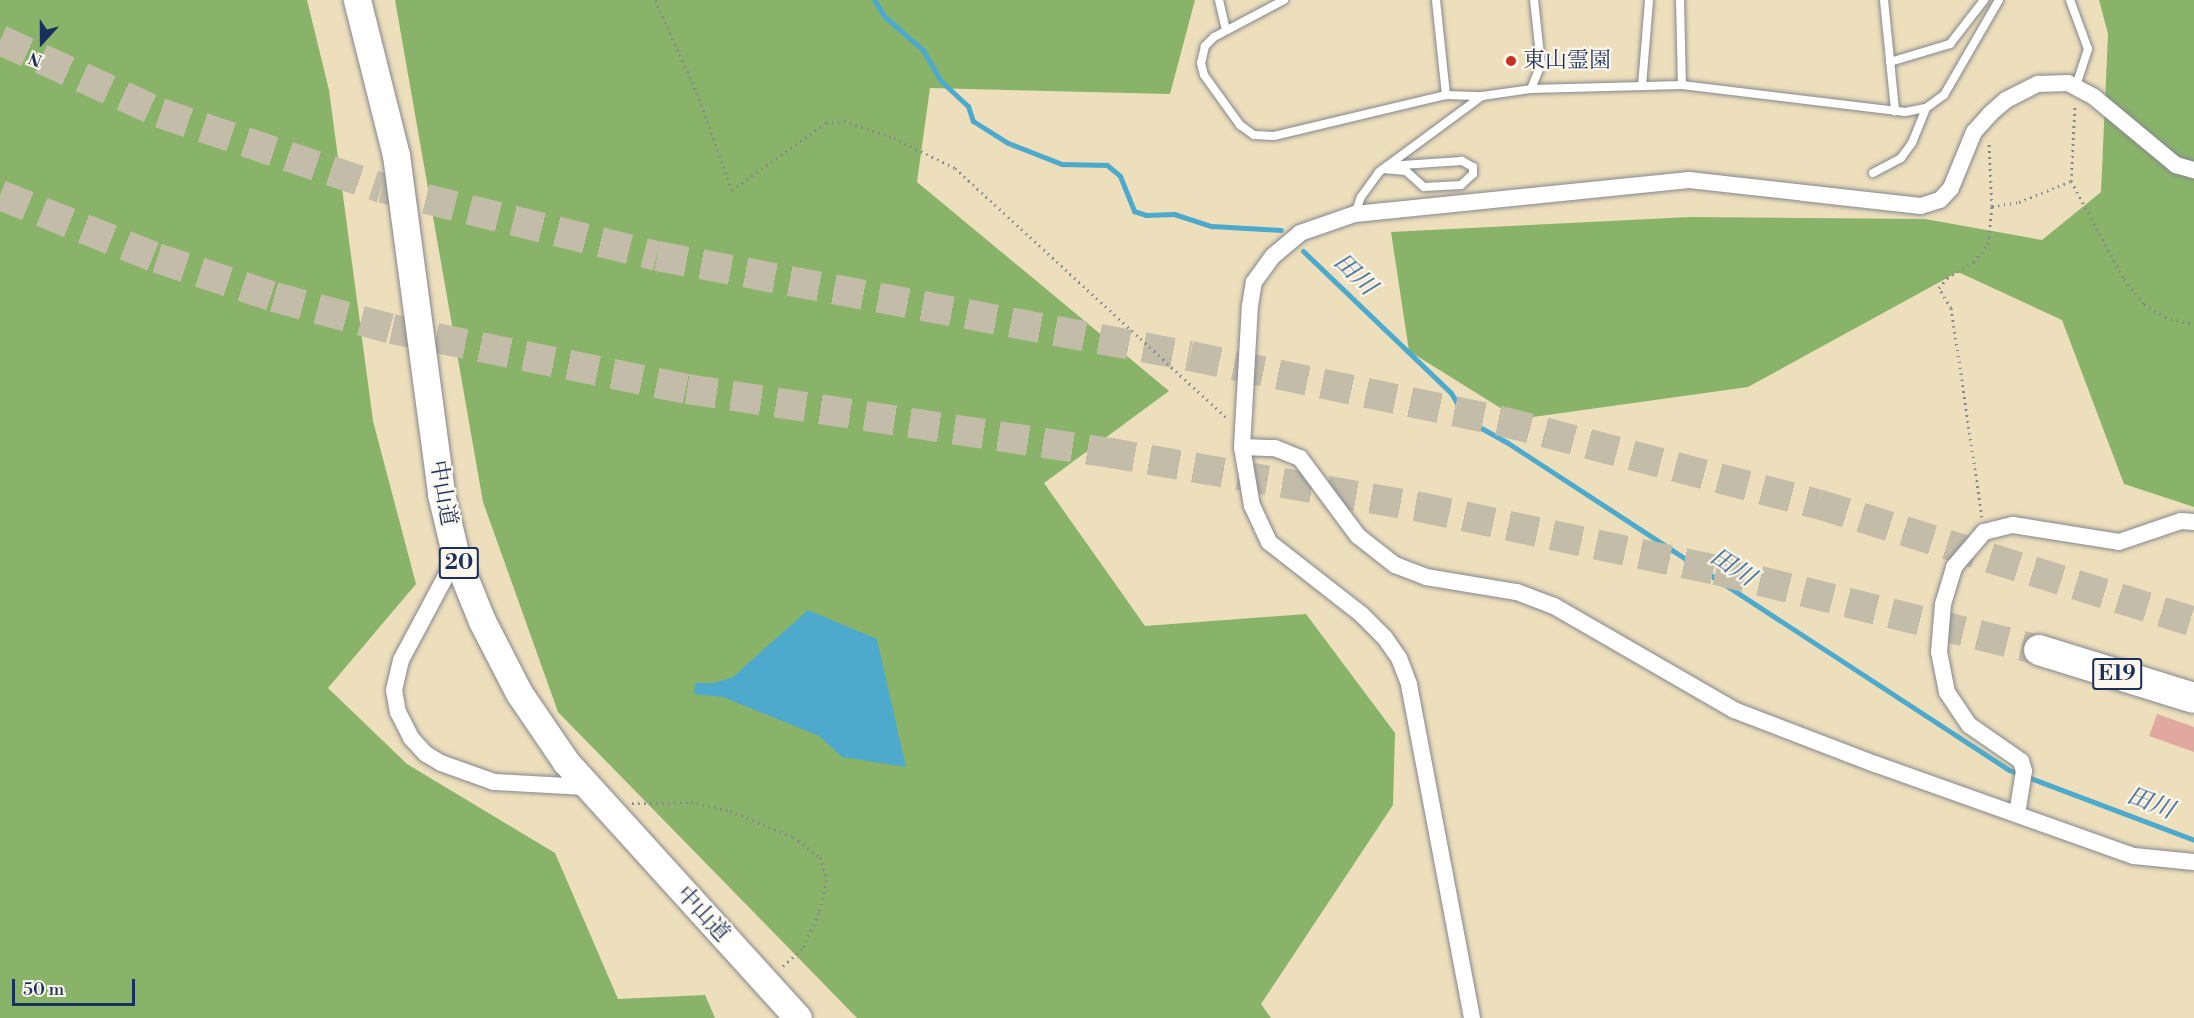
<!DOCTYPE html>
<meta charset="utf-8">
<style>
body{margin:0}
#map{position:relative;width:2194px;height:1018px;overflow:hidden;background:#eddfbc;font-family:"Libre Bodoni","Noto Serif JP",serif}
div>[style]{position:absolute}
.forest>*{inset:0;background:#8ab36a}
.water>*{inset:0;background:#4eaacc}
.stream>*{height:5px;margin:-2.5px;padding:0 2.5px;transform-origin:2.5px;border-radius:2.5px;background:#4eaacc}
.building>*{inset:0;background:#e0a89e}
.motorway-tunnel>*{height:30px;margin-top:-15px;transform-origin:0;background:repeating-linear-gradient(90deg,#c3bca9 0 30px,transparent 0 45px)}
.path>*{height:3px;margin-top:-1.5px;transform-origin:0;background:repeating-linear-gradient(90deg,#84878d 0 1.5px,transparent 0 6px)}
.roads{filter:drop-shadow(0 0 2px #84878d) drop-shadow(0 0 2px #84878d)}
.service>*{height:8px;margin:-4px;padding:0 4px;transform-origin:4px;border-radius:4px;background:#fff}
.minor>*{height:16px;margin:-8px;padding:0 8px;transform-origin:8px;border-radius:8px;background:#fff}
.trunk>*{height:27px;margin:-13.5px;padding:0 13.5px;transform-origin:13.5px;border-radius:13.5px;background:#fff}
.motorway>*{height:30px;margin:-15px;padding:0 15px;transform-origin:15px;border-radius:15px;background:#fff}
.dots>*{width:16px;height:16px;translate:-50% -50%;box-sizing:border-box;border:3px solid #fbf7ec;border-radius:50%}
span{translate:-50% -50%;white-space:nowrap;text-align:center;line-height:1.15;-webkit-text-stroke:4.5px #fbf7ec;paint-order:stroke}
.shield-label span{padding:2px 4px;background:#fbf7ec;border:2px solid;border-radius:4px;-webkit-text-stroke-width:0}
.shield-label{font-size:21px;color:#1b2f5e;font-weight:700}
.poi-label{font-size:22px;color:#1b2f5e}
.left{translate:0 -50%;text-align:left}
.street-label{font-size:22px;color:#1b2f5e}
.water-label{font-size:24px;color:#2d5a84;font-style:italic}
.north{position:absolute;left:12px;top:12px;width:60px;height:60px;-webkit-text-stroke:4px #fbf7ec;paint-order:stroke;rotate:201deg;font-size:16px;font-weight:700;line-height:24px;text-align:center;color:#1b2f5e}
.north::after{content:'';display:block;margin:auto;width:21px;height:27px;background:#1b2f5e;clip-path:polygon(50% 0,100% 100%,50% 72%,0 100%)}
.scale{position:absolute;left:12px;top:979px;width:123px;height:27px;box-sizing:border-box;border:3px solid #1b2f5e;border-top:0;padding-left:8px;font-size:18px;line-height:21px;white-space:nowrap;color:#1b2f5e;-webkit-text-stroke:4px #fbf7ec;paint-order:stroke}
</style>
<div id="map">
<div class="forest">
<div style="clip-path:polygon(0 0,307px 0,329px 90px,373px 421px,416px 584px,328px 688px,407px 764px,555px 853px,618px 999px,705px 995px,715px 1018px,0 1018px)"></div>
<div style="clip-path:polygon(395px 0,1195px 0,1170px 94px,930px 88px,917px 182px,1169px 391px,1044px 483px,1145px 626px,1306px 614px,1395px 733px,1393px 805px,1261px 1004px,1271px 1018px,857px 1018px,558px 712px,483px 502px)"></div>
<div style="clip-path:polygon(2099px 0,2194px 0,2194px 507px,2124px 484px,2062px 320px,1958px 272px,1748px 387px,1518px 419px,1409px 351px,1391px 232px,1690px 217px,1925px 219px,2042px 240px,2101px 192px,2108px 34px)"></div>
</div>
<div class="water">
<div style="clip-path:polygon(808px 610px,877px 639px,906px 767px,842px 757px,819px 736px,723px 697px,694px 694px,695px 683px,714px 683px,733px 677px)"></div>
</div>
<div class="stream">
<div style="left:874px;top:0;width:20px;rotate:57deg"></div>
<div style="left:885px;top:17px;width:50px;rotate:41deg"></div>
<div style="left:923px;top:50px;width:36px;rotate:60deg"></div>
<div style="left:941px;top:81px;width:37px;rotate:43deg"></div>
<div style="left:968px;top:106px;width:16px;rotate:72deg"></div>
<div style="left:973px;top:121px;width:41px;rotate:32.2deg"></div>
<div style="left:1008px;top:143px;width:58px;rotate:21.3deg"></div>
<div style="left:1062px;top:164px;width:45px;rotate:1.3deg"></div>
<div style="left:1107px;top:165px;width:17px;rotate:40deg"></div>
<div style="left:1120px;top:176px;width:38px;rotate:68deg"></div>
<div style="left:1134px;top:211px;width:13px;rotate:18deg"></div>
<div style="left:1146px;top:215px;width:28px;rotate:-2deg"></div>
<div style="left:1174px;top:214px;width:40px;rotate:18deg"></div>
<div style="left:1212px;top:226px;width:69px;rotate:3.3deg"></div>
<div style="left:1303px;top:251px;width:205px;rotate:43.8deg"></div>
<div style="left:1451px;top:393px;width:31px;rotate:59deg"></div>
<div style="left:1467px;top:420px;width:47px;rotate:29.3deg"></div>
<div style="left:1508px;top:443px;width:598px;rotate:33.13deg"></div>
<div style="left:2009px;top:770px;width:198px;rotate:20.7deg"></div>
</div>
<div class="building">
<div style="clip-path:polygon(2157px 714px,2194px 727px,2194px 752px,2149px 736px)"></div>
</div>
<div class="motorway-tunnel">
<div style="left:0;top:40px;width:176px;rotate:24.5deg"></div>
<div style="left:160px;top:113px;width:234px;rotate:18.7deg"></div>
<div style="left:382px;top:188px;width:283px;rotate:13.9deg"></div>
<div style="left:657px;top:256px;width:542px;rotate:10.63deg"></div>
<div style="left:1190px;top:356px;width:318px;rotate:11.8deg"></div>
<div style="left:1501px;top:421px;width:328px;rotate:14.7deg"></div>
<div style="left:1818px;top:504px;width:394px;rotate:17.4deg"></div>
<div style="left:0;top:195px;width:169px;rotate:21.9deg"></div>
<div style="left:157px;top:258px;width:123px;rotate:18.4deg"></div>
<div style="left:274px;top:297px;width:122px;rotate:15.2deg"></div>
<div style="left:392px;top:329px;width:301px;rotate:11.5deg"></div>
<div style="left:687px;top:389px;width:423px;rotate:8.6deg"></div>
<div style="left:1105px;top:452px;width:320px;rotate:9.9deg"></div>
<div style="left:1420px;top:507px;width:303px;rotate:12deg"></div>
<div style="left:1716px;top:570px;width:333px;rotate:13.9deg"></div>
</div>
<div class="path">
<div style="left:655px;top:0;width:102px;rotate:65.7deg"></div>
<div style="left:697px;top:93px;width:103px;rotate:70.2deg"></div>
<div style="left:732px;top:190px;width:115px;rotate:-35.5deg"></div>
<div style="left:826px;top:123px;width:18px;rotate:-6deg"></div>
<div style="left:844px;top:121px;width:53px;rotate:18.8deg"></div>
<div style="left:894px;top:138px;width:68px;rotate:26.2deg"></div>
<div style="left:955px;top:168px;width:371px;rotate:42.6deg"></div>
<div style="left:2071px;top:181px;width:76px;rotate:-87deg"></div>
<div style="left:1992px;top:206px;width:27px;rotate:-8deg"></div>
<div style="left:2019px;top:202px;width:56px;rotate:-22deg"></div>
<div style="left:2071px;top:181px;width:111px;rotate:61.6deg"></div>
<div style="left:2124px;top:279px;width:32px;rotate:51deg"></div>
<div style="left:2144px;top:304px;width:25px;rotate:32deg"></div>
<div style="left:2165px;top:317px;width:30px;rotate:14deg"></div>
<div style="left:1982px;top:517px;width:211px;rotate:-98.4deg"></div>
<div style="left:1951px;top:308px;width:23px;rotate:-121deg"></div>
<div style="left:1939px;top:288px;width:13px;rotate:-51deg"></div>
<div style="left:1947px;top:278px;width:31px;rotate:-31deg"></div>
<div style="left:1974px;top:262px;width:23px;rotate:-52deg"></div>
<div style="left:1988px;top:244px;width:38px;rotate:-84deg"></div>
<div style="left:1992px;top:206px;width:64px;rotate:-92.7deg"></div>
<div style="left:632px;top:803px;width:59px;rotate:-1deg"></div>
<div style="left:691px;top:802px;width:40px;rotate:13deg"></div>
<div style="left:730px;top:811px;width:68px;rotate:22.4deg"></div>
<div style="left:793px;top:837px;width:34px;rotate:37deg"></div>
<div style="left:820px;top:857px;width:24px;rotate:73deg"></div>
<div style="left:827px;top:880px;width:34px;rotate:104deg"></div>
<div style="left:819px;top:913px;width:40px;rotate:115deg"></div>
<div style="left:802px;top:949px;width:28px;rotate:138deg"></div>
</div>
<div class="roads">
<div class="service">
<div style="left:1219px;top:0;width:31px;rotate:77deg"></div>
<div style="left:1284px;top:0;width:79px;rotate:152.1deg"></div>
<div style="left:1214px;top:37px;width:13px;rotate:135deg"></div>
<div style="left:1205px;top:46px;width:17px;rotate:103deg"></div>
<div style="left:1201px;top:63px;width:12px;rotate:76deg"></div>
<div style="left:1204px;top:75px;width:62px;rotate:54.2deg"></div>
<div style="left:1240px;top:125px;width:17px;rotate:36deg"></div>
<div style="left:1254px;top:135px;width:20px;rotate:3deg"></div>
<div style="left:1274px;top:136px;width:177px;rotate:-13.4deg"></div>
<div style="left:1446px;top:95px;width:36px;rotate:2deg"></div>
<div style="left:1482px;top:96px;width:49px;rotate:-8.1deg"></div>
<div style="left:1531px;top:89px;width:151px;rotate:-1.5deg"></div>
<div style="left:1682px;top:85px;width:225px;rotate:6.9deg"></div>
<div style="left:1905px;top:112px;width:21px;rotate:-11deg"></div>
<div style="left:1926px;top:108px;width:22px;rotate:-36deg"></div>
<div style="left:1944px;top:95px;width:110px;rotate:-59.9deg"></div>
<div style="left:1436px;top:0;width:96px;rotate:84deg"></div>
<div style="left:1680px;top:0;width:85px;rotate:88.7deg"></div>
<div style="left:1884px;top:0;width:112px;rotate:84.3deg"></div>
<div style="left:2070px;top:0;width:52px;rotate:69.8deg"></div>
<div style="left:2088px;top:49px;width:40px;rotate:108deg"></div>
<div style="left:1890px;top:62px;width:63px;rotate:-16.7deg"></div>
<div style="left:1950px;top:44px;width:56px;rotate:-52.3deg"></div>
<div style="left:1642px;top:86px;width:86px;rotate:-85.3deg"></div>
<div style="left:1531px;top:89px;width:27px;rotate:-68deg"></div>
<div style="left:1541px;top:64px;width:64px;rotate:-96.2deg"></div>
<div style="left:1383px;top:169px;width:23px;rotate:5deg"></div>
<div style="left:1406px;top:171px;width:24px;rotate:42deg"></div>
<div style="left:1424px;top:187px;width:37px;rotate:-3deg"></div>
<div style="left:1461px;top:185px;width:16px;rotate:-43deg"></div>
<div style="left:1473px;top:174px;width:7px;rotate:-90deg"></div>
<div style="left:1473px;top:167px;width:13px;rotate:-151deg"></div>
<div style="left:1462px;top:161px;width:75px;rotate:176.2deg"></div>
<div style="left:1873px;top:173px;width:32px;rotate:-28deg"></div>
<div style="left:1901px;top:158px;width:19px;rotate:-54deg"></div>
<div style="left:1912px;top:143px;width:38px;rotate:-68deg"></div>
<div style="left:1355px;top:214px;width:18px;rotate:-71deg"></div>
<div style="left:1361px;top:197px;width:31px;rotate:-54deg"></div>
<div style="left:1379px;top:172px;width:128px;rotate:-36.4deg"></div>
</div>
<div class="minor">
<div style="left:1242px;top:447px;width:33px;rotate:2deg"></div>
<div style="left:1275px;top:448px;width:27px;rotate:22deg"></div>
<div style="left:1300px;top:458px;width:97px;rotate:53.4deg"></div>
<div style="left:1358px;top:536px;width:47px;rotate:38.1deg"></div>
<div style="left:1395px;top:565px;width:33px;rotate:21deg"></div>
<div style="left:1426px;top:577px;width:92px;rotate:9.4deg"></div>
<div style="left:1517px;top:592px;width:40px;rotate:21deg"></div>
<div style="left:1554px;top:606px;width:208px;rotate:30deg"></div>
<div style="left:1734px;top:710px;width:151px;rotate:21deg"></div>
<div style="left:1875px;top:764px;width:275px;rotate:19.6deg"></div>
<div style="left:2134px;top:856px;width:60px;rotate:5.7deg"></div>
<div style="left:456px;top:557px;width:117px;rotate:118.1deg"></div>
<div style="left:401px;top:660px;width:31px;rotate:103deg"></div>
<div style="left:394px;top:690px;width:22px;rotate:80deg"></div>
<div style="left:398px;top:712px;width:29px;rotate:63deg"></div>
<div style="left:411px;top:738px;width:22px;rotate:47deg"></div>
<div style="left:426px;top:754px;width:17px;rotate:31deg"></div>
<div style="left:441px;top:763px;width:56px;rotate:19.7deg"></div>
<div style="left:494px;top:782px;width:92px;rotate:3.1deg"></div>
<div style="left:2017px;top:814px;width:44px;rotate:-80.8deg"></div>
<div style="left:2024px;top:771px;width:10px;rotate:-107deg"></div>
<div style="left:2021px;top:761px;width:63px;rotate:-145.3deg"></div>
<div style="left:1969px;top:725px;width:40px;rotate:-124deg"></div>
<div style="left:1947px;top:692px;width:41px;rotate:-101.3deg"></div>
<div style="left:1939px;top:652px;width:48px;rotate:-85.2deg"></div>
<div style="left:1943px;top:604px;width:39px;rotate:-73deg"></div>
<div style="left:1954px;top:567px;width:46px;rotate:-49.4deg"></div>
<div style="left:1984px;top:532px;width:30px;rotate:-14deg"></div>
<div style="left:2013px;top:525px;width:107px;rotate:9.1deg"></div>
<div style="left:2119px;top:542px;width:65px;rotate:-18.7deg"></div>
<div style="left:2181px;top:521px;width:13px;rotate:4deg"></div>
<div style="left:1472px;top:1018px;width:340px;rotate:-100.7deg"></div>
<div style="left:1409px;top:684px;width:28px;rotate:-111deg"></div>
<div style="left:1399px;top:658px;width:24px;rotate:-125deg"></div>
<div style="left:1385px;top:638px;width:34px;rotate:-135deg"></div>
<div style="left:1361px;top:614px;width:117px;rotate:-142deg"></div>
<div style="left:1269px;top:542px;width:40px;rotate:-115deg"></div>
<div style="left:1252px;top:506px;width:60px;rotate:-99.6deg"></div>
<div style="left:1242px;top:447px;width:141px;rotate:-86.8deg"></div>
<div style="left:1250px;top:306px;width:24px;rotate:-81deg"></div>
<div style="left:1254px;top:282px;width:32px;rotate:-54deg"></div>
<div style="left:1273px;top:256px;width:35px;rotate:-40deg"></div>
<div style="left:1300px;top:233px;width:58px;rotate:-19.1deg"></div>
<div style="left:1355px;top:214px;width:336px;rotate:-5.8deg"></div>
<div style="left:1689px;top:180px;width:233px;rotate:6.4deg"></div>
<div style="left:1921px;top:206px;width:20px;rotate:-18deg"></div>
<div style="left:1940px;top:200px;width:16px;rotate:-47deg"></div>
<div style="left:1951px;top:188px;width:61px;rotate:-67.7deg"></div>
<div style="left:1974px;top:132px;width:25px;rotate:-48deg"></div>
<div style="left:1991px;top:113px;width:20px;rotate:-41deg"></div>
<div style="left:2006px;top:100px;width:36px;rotate:-27deg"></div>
<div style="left:2038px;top:84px;width:30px;rotate:-2deg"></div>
<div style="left:2068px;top:83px;width:30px;rotate:28deg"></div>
<div style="left:2094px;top:97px;width:107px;rotate:39.7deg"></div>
<div style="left:2176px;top:165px;width:19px;rotate:16deg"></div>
</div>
<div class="trunk">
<div style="left:357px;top:0;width:160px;rotate:75.9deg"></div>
<div style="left:396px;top:155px;width:342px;rotate:82.4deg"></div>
<div style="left:441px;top:494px;width:65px;rotate:76.6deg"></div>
<div style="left:456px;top:557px;width:69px;rotate:67.9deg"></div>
<div style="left:482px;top:621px;width:81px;rotate:62.8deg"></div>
<div style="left:519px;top:693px;width:83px;rotate:55.7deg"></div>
<div style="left:566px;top:762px;width:345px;rotate:47.8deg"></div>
</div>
<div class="motorway">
<div style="left:2039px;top:650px;width:162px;rotate:17.2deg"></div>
</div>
</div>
<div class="dots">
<div style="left:1511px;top:61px;background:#c8321e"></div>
</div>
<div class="shield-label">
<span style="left:459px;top:563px">20</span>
<span style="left:2117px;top:674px">E19</span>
</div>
<div class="poi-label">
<span class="left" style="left:1523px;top:61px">東山霊園</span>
</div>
<div class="street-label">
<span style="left:443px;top:493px;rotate:80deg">中山道</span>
<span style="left:703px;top:914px;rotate:47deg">中山道</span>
</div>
<div class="water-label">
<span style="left:1354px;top:275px;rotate:44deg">田川</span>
<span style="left:1732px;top:568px;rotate:33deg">田川</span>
<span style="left:2150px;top:804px;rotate:21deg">田川</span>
</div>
<div class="north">N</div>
<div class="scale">50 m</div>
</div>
